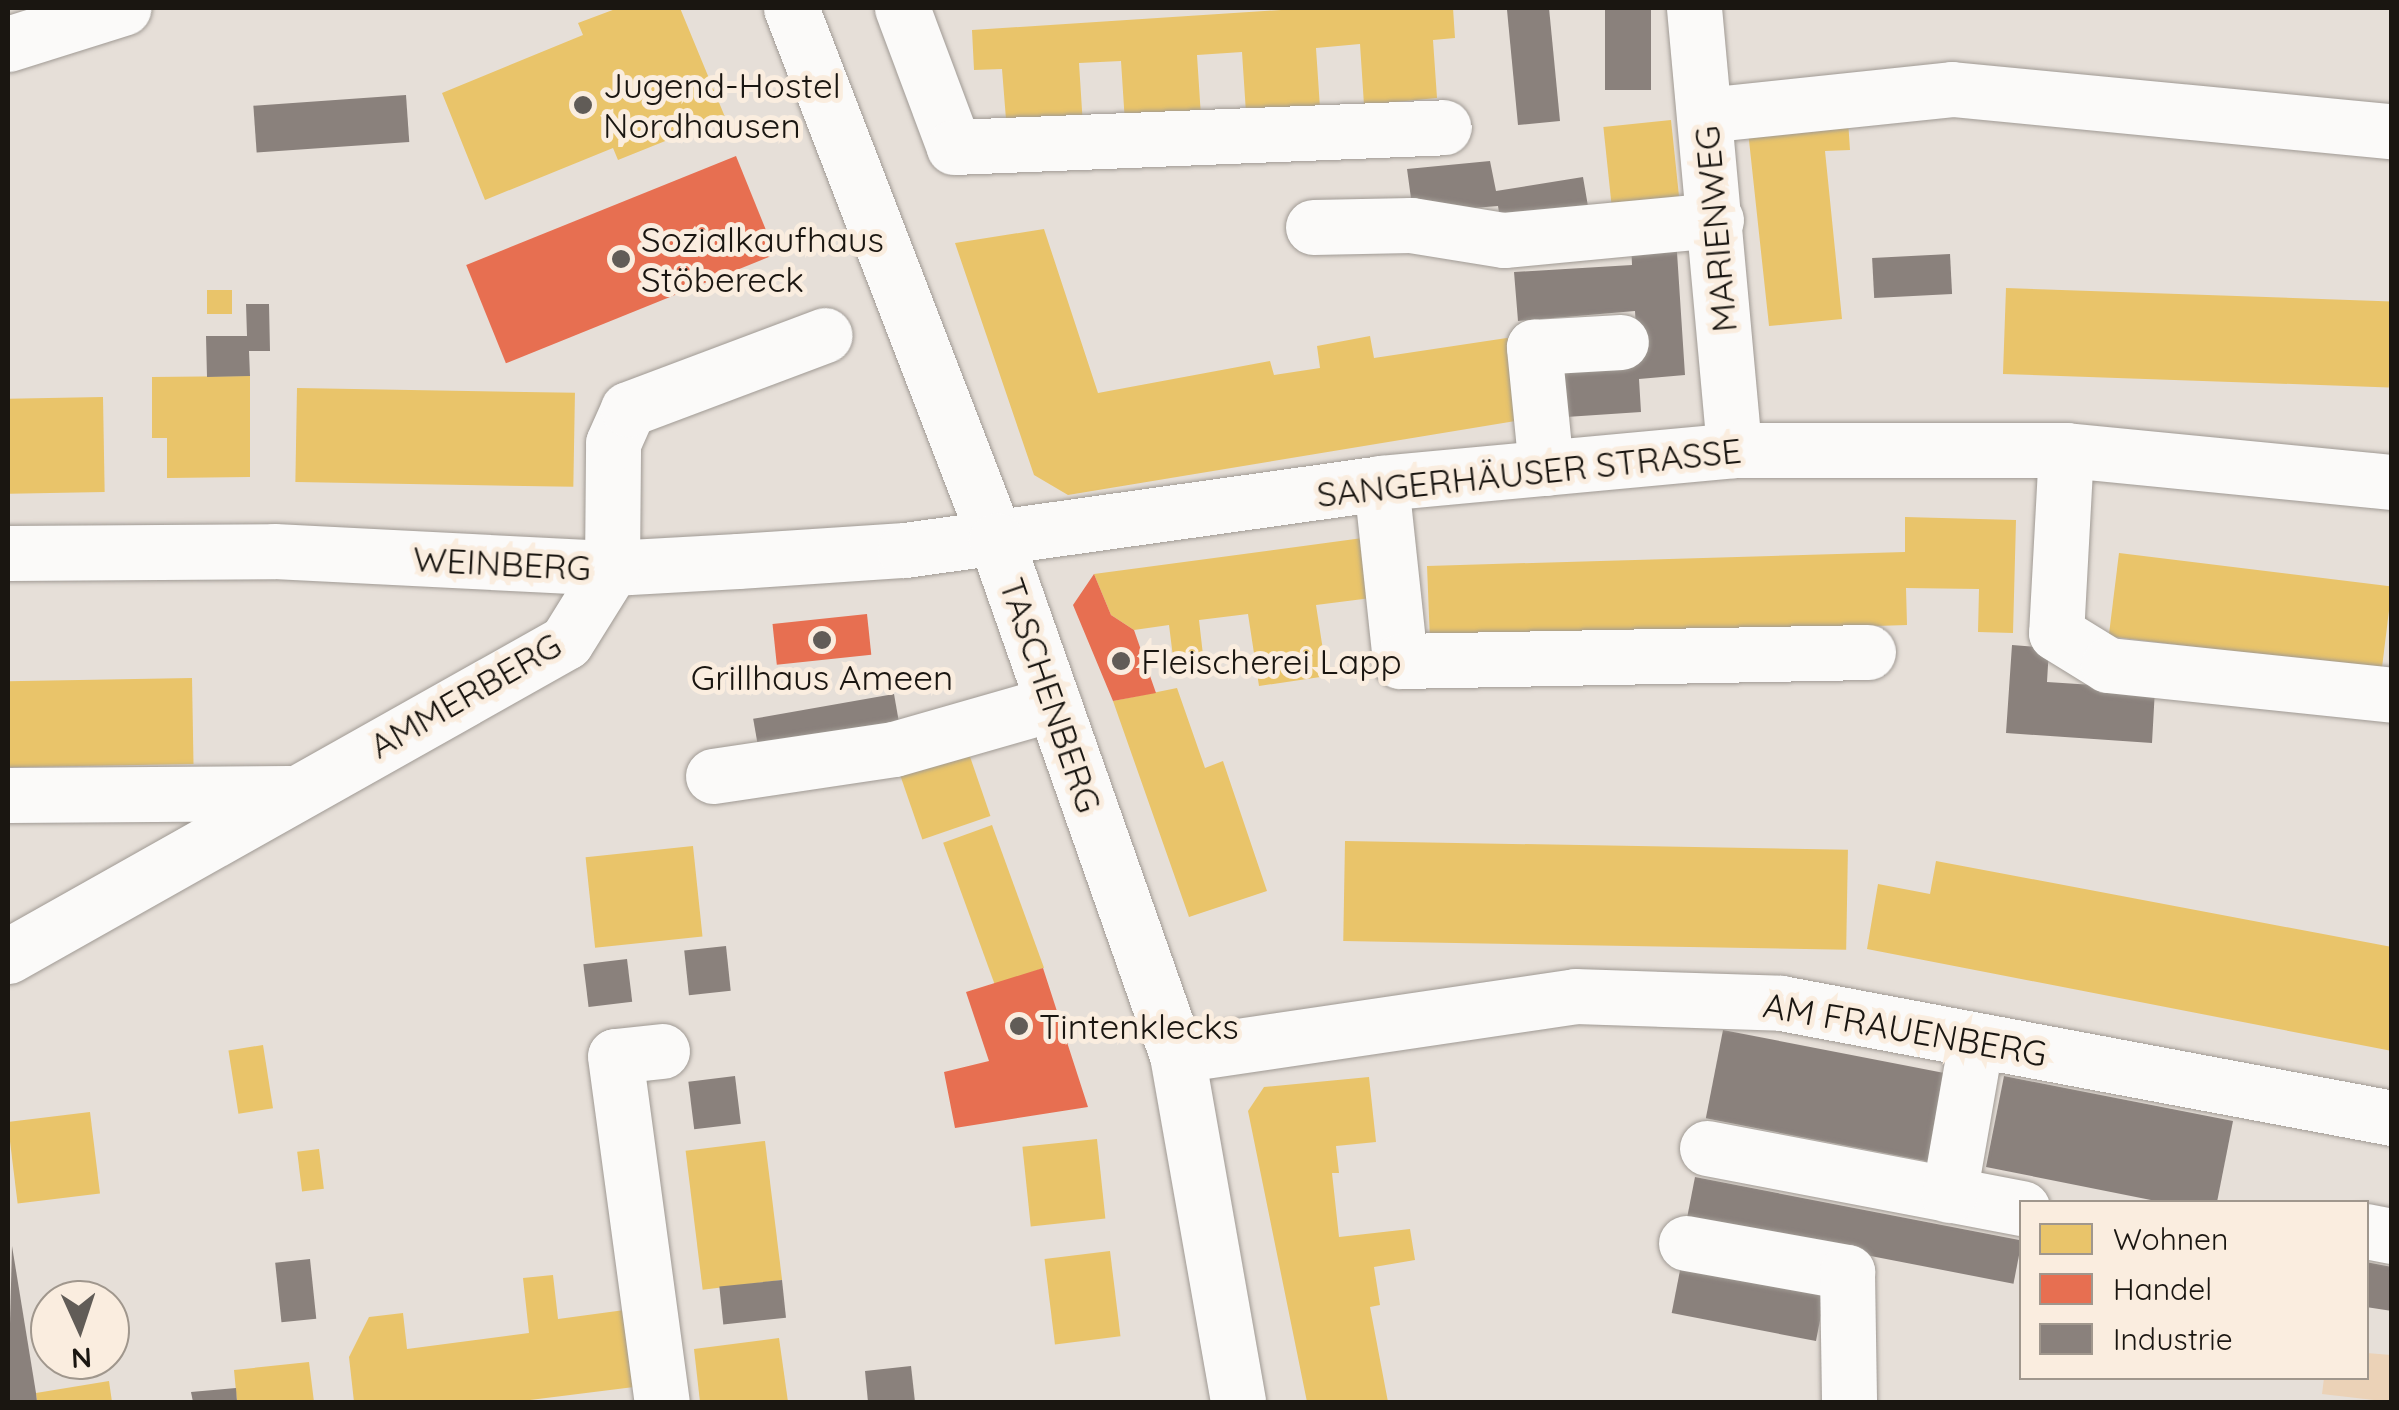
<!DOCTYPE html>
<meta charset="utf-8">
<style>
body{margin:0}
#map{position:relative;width:2399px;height:1410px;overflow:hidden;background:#e6dfd8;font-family:Quicksand,sans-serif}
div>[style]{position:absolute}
.green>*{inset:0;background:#ebd2b7}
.homes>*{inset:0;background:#e9c46a;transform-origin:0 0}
.shops>*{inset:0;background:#e76f51;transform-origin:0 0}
.industry>*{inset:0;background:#8a817c;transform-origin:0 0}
.roads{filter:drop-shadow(0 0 2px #a09a94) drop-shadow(0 0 2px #a09a94)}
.minor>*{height:55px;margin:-27.5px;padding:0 27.5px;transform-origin:27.5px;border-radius:27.5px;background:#fbfaf9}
.major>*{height:55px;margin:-27.5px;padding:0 27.5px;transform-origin:27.5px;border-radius:27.5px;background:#fbfaf9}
.dots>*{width:28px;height:28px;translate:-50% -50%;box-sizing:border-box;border:5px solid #faeddf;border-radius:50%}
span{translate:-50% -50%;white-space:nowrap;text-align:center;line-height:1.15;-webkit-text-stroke:10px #faeddf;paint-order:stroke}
.poi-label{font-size:35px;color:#1a1611}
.left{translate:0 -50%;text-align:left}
.street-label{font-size:35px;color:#1a1611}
.frame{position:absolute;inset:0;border:10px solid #1a1611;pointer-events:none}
.legend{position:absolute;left:2019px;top:1200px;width:350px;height:180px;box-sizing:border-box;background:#faeddf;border:2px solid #a0978d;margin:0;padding:12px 18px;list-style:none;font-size:30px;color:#1a1611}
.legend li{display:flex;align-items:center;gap:20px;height:50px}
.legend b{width:50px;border:2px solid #a0978d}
.north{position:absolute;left:30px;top:1280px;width:100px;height:100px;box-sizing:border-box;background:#faeddf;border:2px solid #a0978d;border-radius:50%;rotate:177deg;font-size:28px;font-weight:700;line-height:40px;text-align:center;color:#1a1611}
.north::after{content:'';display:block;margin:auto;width:35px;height:45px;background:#615c57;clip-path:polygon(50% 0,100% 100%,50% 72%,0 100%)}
</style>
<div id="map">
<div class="green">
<div style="clip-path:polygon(2367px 1353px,2391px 1355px,2391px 1402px,2322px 1394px,2324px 1378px,2366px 1378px)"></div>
</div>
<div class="homes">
<div style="clip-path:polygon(618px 8px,680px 8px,725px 117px,618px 160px,613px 148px,485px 200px,442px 93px,583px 35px,578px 23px)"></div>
<div style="clip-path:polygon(1311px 8px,1453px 8px,1455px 38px,1433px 40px,1437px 98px,1364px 105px,1360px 44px,1316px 48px,1320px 108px,1246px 113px,1242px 52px,1197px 55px,1201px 117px,1125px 123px,1121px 61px,1079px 63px,1083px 126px,1007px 132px,1002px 69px,974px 70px,972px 30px)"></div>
<div style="left:1671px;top:120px;width:89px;height:68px;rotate:84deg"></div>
<div style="clip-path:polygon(1848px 120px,1850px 150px,1825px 151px,1842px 319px,1769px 326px,1748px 131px)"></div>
<div style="clip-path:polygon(1044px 229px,1098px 393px,1270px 361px,1274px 375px,1320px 368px,1317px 346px,1370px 336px,1374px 358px,1520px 336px,1533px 418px,1068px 495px,1034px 475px,955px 243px)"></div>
<div style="left:2006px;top:288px;width:386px;height:86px;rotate:2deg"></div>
<div style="left:232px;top:290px;width:24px;height:25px;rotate:90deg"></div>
<div style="clip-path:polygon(250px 376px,250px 477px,167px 478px,167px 438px,152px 438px,152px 377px)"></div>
<div style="left:297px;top:388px;width:278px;height:94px;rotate:1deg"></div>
<div style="left:103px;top:397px;width:95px;height:95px;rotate:89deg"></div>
<div style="clip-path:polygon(1905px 517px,2016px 520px,2013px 633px,1978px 632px,1979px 589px,1906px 588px,1907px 625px,1430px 641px,1427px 566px,1905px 552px)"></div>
<div style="clip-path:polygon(1370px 537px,1379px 597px,1316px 605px,1327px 676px,1259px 686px,1248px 614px,1199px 620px,1203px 655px,1173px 657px,1169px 625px,1134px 630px,1111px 615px,1094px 574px)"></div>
<div style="left:2119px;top:553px;width:275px;height:84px;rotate:7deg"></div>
<div style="left:192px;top:678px;width:86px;height:184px;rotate:89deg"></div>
<div style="clip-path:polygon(1177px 688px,1205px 768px,1223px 761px,1267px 891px,1189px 917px,1113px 701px)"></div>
<div style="left:967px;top:748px;width:72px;height:72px;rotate:71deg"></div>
<div style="left:992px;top:825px;width:152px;height:52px;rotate:70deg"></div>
<div style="left:1345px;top:841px;width:503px;height:100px;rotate:1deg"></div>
<div style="left:693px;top:846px;width:91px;height:108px;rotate:84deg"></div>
<div style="clip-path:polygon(1936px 861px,2392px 947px,2392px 1051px,1867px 949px,1878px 884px,1930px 894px)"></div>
<div style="left:263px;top:1045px;width:64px;height:35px;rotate:81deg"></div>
<div style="clip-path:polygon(1369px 1077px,1376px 1142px,1336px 1146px,1339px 1173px,1332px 1173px,1339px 1237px,1410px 1229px,1415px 1260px,1374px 1267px,1380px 1305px,1370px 1307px,1388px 1402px,1307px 1402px,1248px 1111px,1264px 1087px)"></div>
<div style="left:90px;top:1112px;width:82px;height:83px;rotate:83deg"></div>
<div style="left:1097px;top:1139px;width:80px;height:75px;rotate:84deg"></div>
<div style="left:765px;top:1141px;width:140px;height:80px;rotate:83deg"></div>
<div style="left:319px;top:1149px;width:40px;height:22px;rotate:83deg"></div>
<div style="left:1110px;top:1251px;width:86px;height:66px;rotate:83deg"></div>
<div style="clip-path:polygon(553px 1275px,558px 1319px,632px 1309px,642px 1386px,514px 1402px,354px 1402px,349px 1357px,369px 1317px,403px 1313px,407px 1349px,529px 1333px,523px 1278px)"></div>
<div style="clip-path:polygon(779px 1338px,788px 1402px,700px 1402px,694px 1349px)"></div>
<div style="clip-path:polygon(309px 1362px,314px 1402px,237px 1402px,234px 1370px)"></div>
<div style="clip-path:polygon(109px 1381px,112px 1402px,37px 1402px,36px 1393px)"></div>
</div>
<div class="shops">
<div style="left:736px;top:156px;width:106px;height:291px;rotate:68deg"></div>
<div style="clip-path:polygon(1094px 574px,1111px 615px,1134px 630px,1156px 693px,1113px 701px,1073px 605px)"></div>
<div style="left:867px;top:614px;width:41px;height:95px;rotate:84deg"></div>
<div style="clip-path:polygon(1043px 968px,1088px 1107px,955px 1128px,944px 1072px,989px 1061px,966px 992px)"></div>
</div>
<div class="industry">
<div style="clip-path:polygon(1540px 8px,1549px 8px,1560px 121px,1518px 125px,1507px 10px)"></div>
<div style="left:1605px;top:8px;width:46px;height:82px"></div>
<div style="left:406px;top:95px;width:47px;height:153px;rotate:86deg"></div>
<div style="clip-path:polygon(1490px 161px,1496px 191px,1583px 177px,1590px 218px,1502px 232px,1498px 206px,1413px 213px,1407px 169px)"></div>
<div style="clip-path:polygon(1676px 237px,1685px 375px,1639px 379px,1641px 412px,1551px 418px,1546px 369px,1638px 363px,1635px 311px,1518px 321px,1514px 272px,1632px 265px,1631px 240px)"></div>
<div style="left:1950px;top:254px;width:40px;height:78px;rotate:87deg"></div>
<div style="clip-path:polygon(246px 304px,269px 304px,270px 351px,249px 351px,250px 376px,207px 377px,206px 336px,247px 336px)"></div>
<div style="clip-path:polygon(2012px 645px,2049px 648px,2047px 682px,2155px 689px,2152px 743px,2006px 733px)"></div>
<div style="left:894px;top:694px;width:39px;height:143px;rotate:80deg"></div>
<div style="left:726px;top:946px;width:45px;height:42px;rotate:84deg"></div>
<div style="left:627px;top:959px;width:43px;height:44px;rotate:83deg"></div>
<div style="left:1723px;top:1030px;width:228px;height:90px;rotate:11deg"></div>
<div style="left:735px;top:1076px;width:48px;height:47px;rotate:83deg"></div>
<div style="clip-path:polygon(2004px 1076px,2233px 1121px,2217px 1202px,2161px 1202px,1986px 1167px)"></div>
<div style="left:1695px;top:1177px;width:333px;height:44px;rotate:11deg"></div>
<div style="clip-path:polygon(12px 1246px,36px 1393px,37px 1402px,8px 1402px)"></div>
<div style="left:310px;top:1259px;width:60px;height:35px;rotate:84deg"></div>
<div style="left:1682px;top:1260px;width:147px;height:54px;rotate:11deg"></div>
<div style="clip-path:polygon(2366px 1262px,2392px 1267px,2392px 1311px,2366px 1307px)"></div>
<div style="left:782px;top:1280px;width:38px;height:63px;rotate:84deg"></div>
<div style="clip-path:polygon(911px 1366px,915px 1402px,868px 1402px,865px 1371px)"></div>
<div style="clip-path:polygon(236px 1388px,237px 1402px,193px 1402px,191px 1392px)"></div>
</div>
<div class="roads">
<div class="minor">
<div style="left:902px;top:8px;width:148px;rotate:69.5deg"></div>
<div style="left:954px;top:147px;width:490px;rotate:-2.3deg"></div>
<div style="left:1694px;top:8px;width:444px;rotate:84.8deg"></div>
<div style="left:8px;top:44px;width:121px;rotate:-17.4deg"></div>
<div style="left:1705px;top:115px;width:248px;rotate:-6deg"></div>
<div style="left:1952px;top:89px;width:442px;rotate:5.5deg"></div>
<div style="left:1313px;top:227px;width:98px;rotate:-1.2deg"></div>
<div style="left:1411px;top:225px;width:94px;rotate:9.2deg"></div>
<div style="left:1504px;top:240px;width:213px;rotate:-5.4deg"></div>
<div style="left:2066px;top:450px;width:183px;rotate:93.1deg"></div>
<div style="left:2056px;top:633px;width:61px;rotate:31.6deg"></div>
<div style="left:2108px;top:665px;width:286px;rotate:6deg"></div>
<div style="left:1546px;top:468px;width:122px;rotate:-95.7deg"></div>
<div style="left:1534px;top:347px;width:87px;rotate:-3.3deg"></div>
<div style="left:1381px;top:483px;width:179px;rotate:83.9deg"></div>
<div style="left:1400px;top:661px;width:468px;rotate:-1.1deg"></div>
<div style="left:8px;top:553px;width:266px;rotate:-0.4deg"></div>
<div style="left:274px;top:551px;width:338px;rotate:2.9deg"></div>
<div style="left:612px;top:568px;width:126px;rotate:-3.2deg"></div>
<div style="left:738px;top:561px;width:167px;rotate:-3.8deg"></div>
<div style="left:905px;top:550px;width:481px;rotate:-8deg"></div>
<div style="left:1381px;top:483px;width:355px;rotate:-5.3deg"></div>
<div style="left:1734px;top:450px;width:332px"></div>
<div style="left:2066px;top:450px;width:328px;rotate:5.6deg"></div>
<div style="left:713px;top:776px;width:183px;rotate:-8.5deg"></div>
<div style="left:894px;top:749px;width:166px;rotate:-16deg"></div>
<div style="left:8px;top:795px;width:281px;rotate:-0.4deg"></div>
<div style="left:8px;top:956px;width:640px;rotate:-29.37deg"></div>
<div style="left:566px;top:642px;width:87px;rotate:-58.1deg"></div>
<div style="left:612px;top:568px;width:125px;rotate:-89.5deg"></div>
<div style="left:613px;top:443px;width:37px;rotate:-66deg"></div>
<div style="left:628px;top:409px;width:210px;rotate:-20.6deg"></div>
<div style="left:662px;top:1051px;width:47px;rotate:173.9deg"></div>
<div style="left:615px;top:1056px;width:349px;rotate:82.3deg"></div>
<div style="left:1177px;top:1055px;width:402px;rotate:-8.4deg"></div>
<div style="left:1575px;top:996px;width:206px;rotate:1.9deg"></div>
<div style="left:1781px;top:1003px;width:622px;rotate:10.66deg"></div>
<div style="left:1707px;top:1148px;width:321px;rotate:10.8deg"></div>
<div style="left:1949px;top:1195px;width:157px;rotate:-80.1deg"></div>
<div style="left:2366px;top:1231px;width:26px;rotate:11deg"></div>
<div style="left:1686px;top:1243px;width:164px;rotate:10.2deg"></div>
<div style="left:1847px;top:1272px;width:130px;rotate:89.1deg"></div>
</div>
<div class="major">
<div style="left:791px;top:8px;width:570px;rotate:68.93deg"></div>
<div style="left:996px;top:540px;width:546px;rotate:70.64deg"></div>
<div style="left:1177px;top:1055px;width:352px;rotate:80deg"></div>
</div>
</div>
<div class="dots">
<div style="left:583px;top:105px;background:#615c57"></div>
<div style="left:621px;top:259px;background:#615c57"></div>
<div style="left:822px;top:640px;background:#615c57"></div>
<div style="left:1121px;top:661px;background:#615c57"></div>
<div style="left:1019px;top:1026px;background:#615c57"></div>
</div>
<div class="poi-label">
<span class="left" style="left:603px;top:105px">Jugend-Hostel<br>Nordhausen</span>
<span class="left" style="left:641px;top:259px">Sozialkaufhaus<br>Stöbereck</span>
<span class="left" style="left:1141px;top:661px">Fleischerei Lapp</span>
<span style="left:822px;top:677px">Grillhaus Ameen</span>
<span class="left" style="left:1039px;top:1026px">Tintenklecks</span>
</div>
<div class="street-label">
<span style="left:1715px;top:229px;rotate:-95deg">MARIENWEG</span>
<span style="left:1529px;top:472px;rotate:-6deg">SANGERHÄUSER STRASSE</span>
<span style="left:502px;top:563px;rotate:3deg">WEINBERG</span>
<span style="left:465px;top:695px;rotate:-30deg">AMMERBERG</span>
<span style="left:1051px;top:695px;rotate:71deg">TASCHENBERG</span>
<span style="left:1905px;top:1029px;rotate:10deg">AM FRAUENBERG</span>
</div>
<div class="frame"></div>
<ul class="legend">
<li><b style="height:28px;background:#e9c46a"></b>Wohnen</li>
<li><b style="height:28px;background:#e76f51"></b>Handel</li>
<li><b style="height:28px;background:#8a817c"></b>Industrie</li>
</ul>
<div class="north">N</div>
</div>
